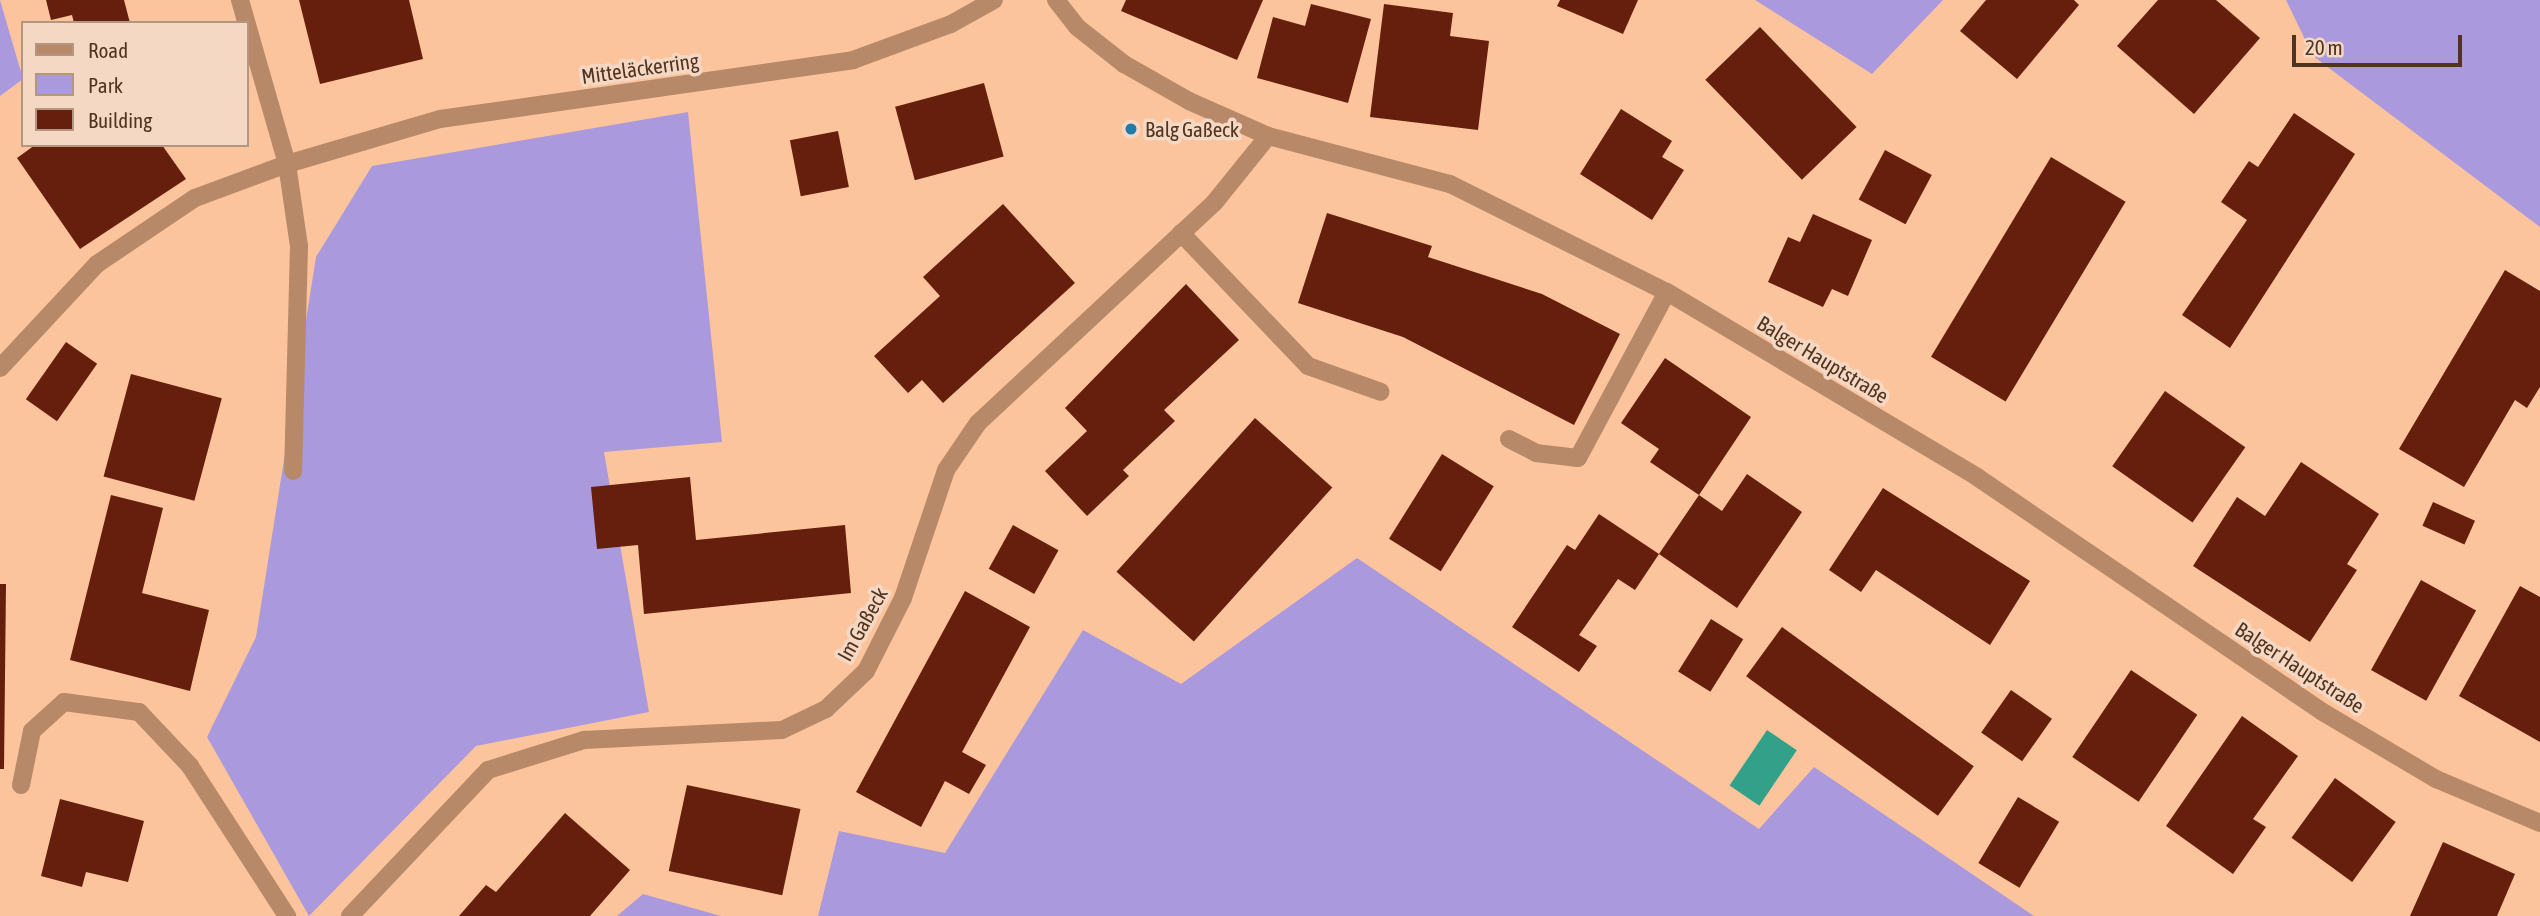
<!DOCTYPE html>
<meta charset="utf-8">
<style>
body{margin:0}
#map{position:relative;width:2540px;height:916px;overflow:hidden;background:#fcc49c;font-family:"Asap Condensed",sans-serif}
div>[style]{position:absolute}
.green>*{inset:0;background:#ab99dd}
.water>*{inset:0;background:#33a18a;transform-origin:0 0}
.building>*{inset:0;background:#651f0c;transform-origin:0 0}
.minor>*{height:18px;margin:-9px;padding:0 9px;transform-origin:9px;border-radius:9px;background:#b88968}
.dots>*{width:19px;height:19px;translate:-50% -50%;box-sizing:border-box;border:4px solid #f5d8c4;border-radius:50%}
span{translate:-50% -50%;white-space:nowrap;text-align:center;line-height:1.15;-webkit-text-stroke:7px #f5d8c4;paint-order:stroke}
.street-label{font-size:21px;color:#50341f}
.poi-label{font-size:21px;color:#50341f}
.left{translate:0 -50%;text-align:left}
.legend{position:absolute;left:21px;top:21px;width:228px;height:126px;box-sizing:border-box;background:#f5d8c4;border:2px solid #b39682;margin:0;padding:9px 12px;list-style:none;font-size:21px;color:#50341f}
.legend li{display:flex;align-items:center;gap:14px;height:35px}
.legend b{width:35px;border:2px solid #b39682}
.scale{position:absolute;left:2292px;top:35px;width:170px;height:32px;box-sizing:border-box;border:4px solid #50341f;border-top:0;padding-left:9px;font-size:21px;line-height:24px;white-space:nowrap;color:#50341f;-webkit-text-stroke:5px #f5d8c4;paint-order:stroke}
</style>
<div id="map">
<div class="green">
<div style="clip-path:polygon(0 0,23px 79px,0 96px)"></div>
<div style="clip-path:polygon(1755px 0,1943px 0,1872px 74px)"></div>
<div style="clip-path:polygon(2286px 0,2540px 0,2540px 227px,2313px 56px)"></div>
<div style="clip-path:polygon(688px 112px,722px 442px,604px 452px,649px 712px,476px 746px,309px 916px,207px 737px,256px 637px,316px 257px,372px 166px)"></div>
<div style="clip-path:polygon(1357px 558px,1759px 829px,1814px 767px,2034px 916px,818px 916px,839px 831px,945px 853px,1083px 630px,1181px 684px)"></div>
<div style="clip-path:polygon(643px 894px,721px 916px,617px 916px)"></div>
</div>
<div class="water">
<div style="left:1767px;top:730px;width:36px;height:67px;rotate:34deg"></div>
</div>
<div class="building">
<div style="clip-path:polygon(46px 0,124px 0,130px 23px,74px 23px,72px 15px,51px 20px)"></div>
<div style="clip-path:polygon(299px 0,409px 0,423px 59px,320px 84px)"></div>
<div style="clip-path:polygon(1126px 0,1263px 0,1237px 60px,1121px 11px)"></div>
<div style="clip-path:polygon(1560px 0,1638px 0,1623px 34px,1557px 6px)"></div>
<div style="clip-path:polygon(1986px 0,2074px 0,2079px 5px,2017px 79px,1960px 31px)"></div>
<div style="clip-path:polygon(2158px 0,2216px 0,2260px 38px,2194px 114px,2117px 46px)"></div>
<div style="clip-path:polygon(1311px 4px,1371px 19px,1348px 103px,1257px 78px,1273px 17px,1305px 26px)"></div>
<div style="clip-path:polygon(1384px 4px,1453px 13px,1450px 36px,1489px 41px,1478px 130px,1370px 117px)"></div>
<div style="left:1760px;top:27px;width:139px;height:76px;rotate:46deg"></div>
<div style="left:984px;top:83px;width:76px;height:92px;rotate:75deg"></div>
<div style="clip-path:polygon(1621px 109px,1672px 141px,1662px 157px,1684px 170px,1652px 220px,1580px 174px)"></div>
<div style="clip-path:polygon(2294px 113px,2355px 154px,2230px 348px,2182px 315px,2247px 220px,2221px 202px,2249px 161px,2258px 167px)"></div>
<div style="left:838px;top:131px;width:57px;height:49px;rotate:79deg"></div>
<div style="clip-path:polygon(35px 145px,162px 145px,186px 179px,80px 249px,17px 158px)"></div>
<div style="left:1885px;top:150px;width:53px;height:56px;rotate:28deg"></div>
<div style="left:2051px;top:157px;width:87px;height:233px;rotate:31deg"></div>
<div style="clip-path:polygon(1003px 204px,1075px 283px,943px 403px,922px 380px,908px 393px,874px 356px,940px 296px,923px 277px)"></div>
<div style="clip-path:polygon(1327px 213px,1432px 246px,1428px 257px,1542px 294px,1620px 334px,1574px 425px,1403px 337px,1298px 303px)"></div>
<div style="clip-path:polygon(1813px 214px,1872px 240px,1848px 296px,1832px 289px,1823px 307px,1768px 282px,1788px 237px,1800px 242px)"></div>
<div style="clip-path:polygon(2505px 270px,2540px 291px,2540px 387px,2527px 408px,2515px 400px,2464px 487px,2399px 449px)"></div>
<div style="clip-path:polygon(1186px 284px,1239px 340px,1164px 410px,1175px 421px,1123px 470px,1129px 476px,1087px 516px,1045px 471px,1087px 431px,1065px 408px)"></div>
<div style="left:66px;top:342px;width:38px;height:70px;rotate:35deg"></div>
<div style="clip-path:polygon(1665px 358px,1751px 417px,1699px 495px,1650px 462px,1659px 449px,1621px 423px)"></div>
<div style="left:131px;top:374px;width:94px;height:106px;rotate:15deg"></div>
<div style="left:2165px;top:391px;width:98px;height:92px;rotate:35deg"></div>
<div style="left:1255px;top:418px;width:104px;height:207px;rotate:42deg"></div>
<div style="left:1442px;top:454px;width:61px;height:100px;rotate:32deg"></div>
<div style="clip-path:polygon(2301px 462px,2379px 514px,2347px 564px,2357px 570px,2310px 642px,2193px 566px,2237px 497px,2265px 516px)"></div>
<div style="clip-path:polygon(1747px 474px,1802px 512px,1737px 608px,1659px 554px,1699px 495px,1722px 511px)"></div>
<div style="clip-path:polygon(690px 477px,696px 540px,845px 525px,851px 593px,644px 614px,638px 545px,597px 549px,591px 487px)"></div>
<div style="clip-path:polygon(1883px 488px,2030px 581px,1990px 645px,1876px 570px,1861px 592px,1829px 570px)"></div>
<div style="clip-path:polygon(111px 495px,163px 508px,142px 593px,209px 610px,190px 691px,70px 660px)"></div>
<div style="left:2433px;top:502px;width:46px;height:26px;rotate:24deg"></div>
<div style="clip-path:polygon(1599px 514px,1659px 554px,1635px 590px,1618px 579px,1579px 635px,1597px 646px,1579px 672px,1512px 627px,1567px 545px,1575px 550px)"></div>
<div style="left:1013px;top:525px;width:52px;height:50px;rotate:29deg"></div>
<div style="left:2421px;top:580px;width:63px;height:103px;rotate:29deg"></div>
<div style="clip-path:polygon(0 584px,6px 584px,4px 769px,0 769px)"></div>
<div style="clip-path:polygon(2520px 586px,2540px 597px,2540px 742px,2459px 696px)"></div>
<div style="clip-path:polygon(965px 591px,1030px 627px,962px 752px,986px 765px,969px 794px,945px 781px,921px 827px,856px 792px)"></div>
<div style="left:1711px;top:619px;width:38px;height:62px;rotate:32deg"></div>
<div style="left:1782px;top:627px;width:237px;height:61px;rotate:36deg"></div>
<div style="left:2131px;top:670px;width:80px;height:105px;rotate:34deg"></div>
<div style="left:2011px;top:690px;width:50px;height:52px;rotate:35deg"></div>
<div style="clip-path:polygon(2242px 716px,2298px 756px,2253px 819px,2266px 827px,2233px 874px,2166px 826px)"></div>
<div style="left:2335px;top:778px;width:75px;height:74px;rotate:36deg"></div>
<div style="left:687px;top:785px;width:116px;height:88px;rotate:12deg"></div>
<div style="left:2018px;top:797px;width:48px;height:77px;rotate:31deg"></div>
<div style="clip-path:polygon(60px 799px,144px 821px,128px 882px,86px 872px,82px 887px,41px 876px)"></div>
<div style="clip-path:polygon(565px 813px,630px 870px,590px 916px,459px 916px,486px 885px,496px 892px)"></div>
<div style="clip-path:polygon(2443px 842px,2515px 874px,2497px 916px,2410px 916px)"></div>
</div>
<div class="minor">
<div style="left:240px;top:0;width:171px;rotate:74deg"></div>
<div style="left:287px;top:164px;width:83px;rotate:81.7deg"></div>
<div style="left:299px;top:246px;width:225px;rotate:91.5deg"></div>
<div style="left:1056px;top:0;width:34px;rotate:52deg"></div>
<div style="left:1077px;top:27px;width:60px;rotate:38.2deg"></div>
<div style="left:1124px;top:64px;width:75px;rotate:29.6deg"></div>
<div style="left:1189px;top:101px;width:86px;rotate:23.9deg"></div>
<div style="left:1268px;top:136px;width:188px;rotate:14.8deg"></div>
<div style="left:1450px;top:184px;width:242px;rotate:26.5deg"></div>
<div style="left:1667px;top:292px;width:361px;rotate:30.8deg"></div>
<div style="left:1977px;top:477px;width:416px;rotate:34.2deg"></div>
<div style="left:2321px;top:711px;width:134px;rotate:30.6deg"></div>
<div style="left:2436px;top:779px;width:113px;rotate:22.9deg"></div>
<div style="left:1181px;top:233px;width:184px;rotate:46.3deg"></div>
<div style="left:1308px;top:366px;width:77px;rotate:19.6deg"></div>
<div style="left:0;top:368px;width:142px;rotate:-47deg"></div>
<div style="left:97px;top:264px;width:118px;rotate:-34deg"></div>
<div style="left:195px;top:198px;width:98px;rotate:-20.3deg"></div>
<div style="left:287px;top:164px;width:159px;rotate:-16.4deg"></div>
<div style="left:440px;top:119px;width:417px;rotate:-8.1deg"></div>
<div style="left:853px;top:60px;width:104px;rotate:-20.2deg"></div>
<div style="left:951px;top:24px;width:49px;rotate:-29.2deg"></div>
<div style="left:1509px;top:439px;width:30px;rotate:27deg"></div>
<div style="left:1536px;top:453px;width:42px;rotate:6.8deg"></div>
<div style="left:1578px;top:458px;width:188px;rotate:-61.8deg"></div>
<div style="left:21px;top:785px;width:55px;rotate:-78.5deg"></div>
<div style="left:32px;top:731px;width:43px;rotate:-42.2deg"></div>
<div style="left:64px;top:702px;width:76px;rotate:7.6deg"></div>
<div style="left:139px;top:712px;width:74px;rotate:46.6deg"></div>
<div style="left:190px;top:766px;width:179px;rotate:57.1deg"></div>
<div style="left:350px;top:916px;width:201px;rotate:-46.6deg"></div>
<div style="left:488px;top:770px;width:101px;rotate:-17.4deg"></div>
<div style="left:584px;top:740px;width:198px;rotate:-2.9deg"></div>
<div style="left:782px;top:730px;width:49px;rotate:-25.5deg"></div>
<div style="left:826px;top:709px;width:55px;rotate:-43.5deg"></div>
<div style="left:866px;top:671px;width:82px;rotate:-63.1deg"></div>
<div style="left:903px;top:598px;width:135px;rotate:-71.4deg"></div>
<div style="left:946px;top:470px;width:57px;rotate:-55.8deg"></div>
<div style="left:978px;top:423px;width:323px;rotate:-43deg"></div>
<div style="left:1214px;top:203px;width:86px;rotate:-51.1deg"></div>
</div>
<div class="dots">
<div style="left:1131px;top:129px;background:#1f7ba9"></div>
</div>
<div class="street-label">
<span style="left:640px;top:68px;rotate:-8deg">Mitteläckerring</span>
<span style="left:1823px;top:359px;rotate:31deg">Balger Hauptstraße</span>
<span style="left:862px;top:624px;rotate:-61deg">Im Gaßeck</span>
<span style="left:2300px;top:667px;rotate:33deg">Balger Hauptstraße</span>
</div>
<div class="poi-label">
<span class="left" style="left:1145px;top:129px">Balg Gaßeck</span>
</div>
<ul class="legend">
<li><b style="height:9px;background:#b88968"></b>Road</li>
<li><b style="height:19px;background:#ab99dd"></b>Park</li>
<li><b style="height:19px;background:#651f0c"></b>Building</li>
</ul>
<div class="scale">20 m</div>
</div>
